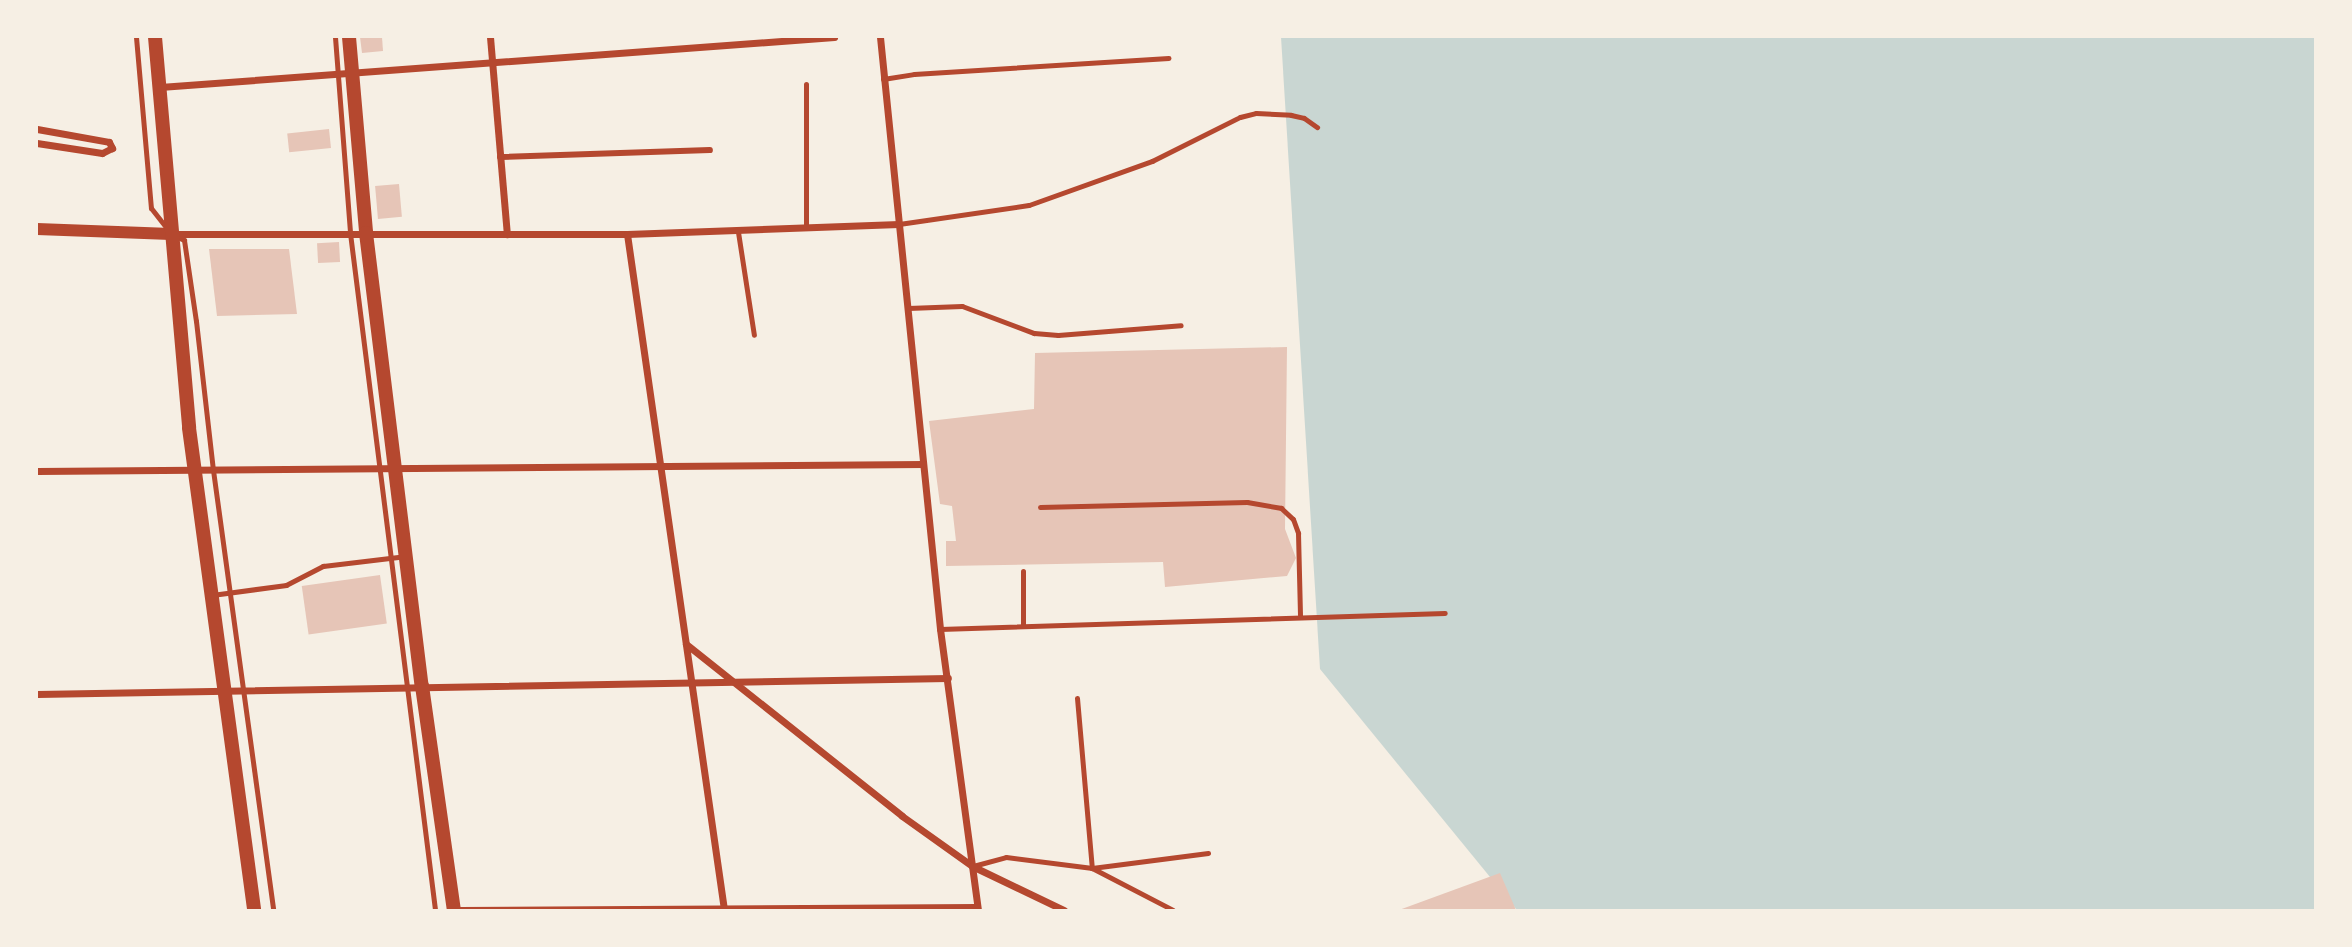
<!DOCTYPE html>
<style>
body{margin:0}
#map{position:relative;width:2352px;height:947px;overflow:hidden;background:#f6efe4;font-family:"Space Grotesk",sans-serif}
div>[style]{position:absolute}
.water>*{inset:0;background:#c9d6d2}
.building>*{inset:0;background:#e6c5b7;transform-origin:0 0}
.service>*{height:5px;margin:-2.5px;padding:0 2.5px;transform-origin:2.5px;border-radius:2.5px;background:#b5482f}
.pedestrian>*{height:6px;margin:-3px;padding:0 3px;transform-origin:3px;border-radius:3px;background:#b5482f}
.minor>*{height:7px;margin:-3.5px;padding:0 3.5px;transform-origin:3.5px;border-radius:3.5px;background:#b5482f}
.tertiary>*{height:12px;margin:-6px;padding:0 6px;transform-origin:6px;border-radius:6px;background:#b5482f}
.secondary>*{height:14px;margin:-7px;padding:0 7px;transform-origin:7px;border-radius:7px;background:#b5482f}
span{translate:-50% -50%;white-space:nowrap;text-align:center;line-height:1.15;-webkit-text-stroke:6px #f6efe4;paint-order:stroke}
.frame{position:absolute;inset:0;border:38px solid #f6efe4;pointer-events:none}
</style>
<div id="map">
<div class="water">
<div style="clip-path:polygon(1281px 37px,2315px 37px,2315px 910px,1517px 910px,1320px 669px)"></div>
</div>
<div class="building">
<div style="clip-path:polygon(360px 37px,382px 37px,383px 51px,362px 53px)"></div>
<div style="left:329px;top:129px;width:19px;height:42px;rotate:84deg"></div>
<div style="left:399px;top:184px;width:33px;height:24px;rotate:85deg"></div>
<div style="left:339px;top:242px;width:20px;height:22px;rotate:87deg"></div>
<div style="clip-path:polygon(209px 249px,289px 249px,297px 314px,217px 316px)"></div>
<div style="clip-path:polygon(1287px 347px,1285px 529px,1296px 558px,1287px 576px,1165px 587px,1163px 562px,946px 566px,946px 541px,956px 541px,952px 506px,940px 504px,929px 421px,1034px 409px,1035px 353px)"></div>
<div style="left:380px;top:575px;width:49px;height:79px;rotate:82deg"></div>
<div style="clip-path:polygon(1500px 873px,1516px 910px,1399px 910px)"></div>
</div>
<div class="service">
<div style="left:136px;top:37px;width:172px;rotate:85deg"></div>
<div style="left:151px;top:208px;width:28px;rotate:52deg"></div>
<div style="left:335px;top:37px;width:197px;rotate:85.6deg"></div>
<div style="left:350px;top:233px;width:682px;rotate:82.84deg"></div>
<div style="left:883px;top:79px;width:31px;rotate:-9deg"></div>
<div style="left:914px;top:74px;width:255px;rotate:-3.6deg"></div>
<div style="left:899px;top:224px;width:131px;rotate:-8.3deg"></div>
<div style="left:1029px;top:205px;width:131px;rotate:-19.7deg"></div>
<div style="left:1152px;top:161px;width:98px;rotate:-26.6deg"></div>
<div style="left:1240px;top:117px;width:16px;rotate:-14deg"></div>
<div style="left:1256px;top:113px;width:35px;rotate:3deg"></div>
<div style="left:1291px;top:115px;width:13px;rotate:13deg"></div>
<div style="left:1304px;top:118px;width:16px;rotate:35deg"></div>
<div style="left:806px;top:227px;width:143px;rotate:-90deg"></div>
<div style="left:738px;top:232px;width:104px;rotate:81.2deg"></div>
<div style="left:175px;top:236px;width:10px;rotate:24deg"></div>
<div style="left:184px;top:240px;width:82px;rotate:81.6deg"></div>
<div style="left:196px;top:321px;width:150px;rotate:83.5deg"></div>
<div style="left:213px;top:470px;width:444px;rotate:82.2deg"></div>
<div style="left:908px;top:308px;width:54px;rotate:-2.1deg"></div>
<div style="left:962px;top:306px;width:77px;rotate:20.6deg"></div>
<div style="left:1034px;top:333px;width:24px;rotate:5deg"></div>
<div style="left:1058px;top:335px;width:123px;rotate:-4.6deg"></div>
<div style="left:1040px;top:507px;width:207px;rotate:-1.4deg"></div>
<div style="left:1247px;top:502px;width:35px;rotate:10deg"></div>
<div style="left:1281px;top:508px;width:16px;rotate:43deg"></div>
<div style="left:1293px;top:519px;width:15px;rotate:70deg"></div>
<div style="left:1298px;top:533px;width:82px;rotate:88.6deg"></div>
<div style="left:212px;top:595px;width:75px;rotate:-7.7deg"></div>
<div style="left:286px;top:585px;width:42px;rotate:-27.2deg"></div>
<div style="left:323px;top:566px;width:84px;rotate:-6.9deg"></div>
<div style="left:1023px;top:626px;width:55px;rotate:-90deg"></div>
<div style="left:940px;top:629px;width:505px;rotate:-1.81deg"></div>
<div style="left:1077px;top:698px;width:171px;rotate:85deg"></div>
<div style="left:1092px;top:868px;width:91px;rotate:27.4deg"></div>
<div style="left:973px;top:866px;width:34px;rotate:-15deg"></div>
<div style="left:1006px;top:857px;width:87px;rotate:7.3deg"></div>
<div style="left:1092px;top:868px;width:117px;rotate:-7.4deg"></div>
</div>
<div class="pedestrian">
<div style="left:500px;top:157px;width:210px;rotate:-1.9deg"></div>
</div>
<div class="minor">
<div style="left:490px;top:37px;width:198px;rotate:85.1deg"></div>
<div style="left:880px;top:37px;width:595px;rotate:84.21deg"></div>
<div style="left:940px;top:629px;width:284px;rotate:82.3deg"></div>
<div style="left:160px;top:87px;width:676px;rotate:-4.24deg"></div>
<div style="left:37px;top:129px;width:73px;rotate:10.2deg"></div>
<div style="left:109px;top:142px;width:7px;rotate:63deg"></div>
<div style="left:112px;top:148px;width:11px;rotate:153deg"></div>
<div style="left:102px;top:153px;width:66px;rotate:-171.3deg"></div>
<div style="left:172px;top:234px;width:455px"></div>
<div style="left:627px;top:234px;width:272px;rotate:-2.1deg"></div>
<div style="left:627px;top:234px;width:683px;rotate:81.83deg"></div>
<div style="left:37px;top:471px;width:886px;rotate:-0.45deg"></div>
<div style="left:686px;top:644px;width:276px;rotate:38.5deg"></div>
<div style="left:902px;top:816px;width:86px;rotate:35.5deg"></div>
<div style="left:972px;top:866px;width:102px;rotate:25.6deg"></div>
<div style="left:37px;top:694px;width:911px;rotate:-1.01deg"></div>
<div style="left:460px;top:910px;width:517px;rotate:-0.33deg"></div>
</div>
<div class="tertiary">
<div style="left:37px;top:229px;width:134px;rotate:2.1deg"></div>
</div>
<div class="secondary">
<div style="left:155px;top:37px;width:392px;rotate:85deg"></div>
<div style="left:189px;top:428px;width:486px;rotate:82.3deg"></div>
<div style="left:349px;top:37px;width:197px;rotate:85deg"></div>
<div style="left:366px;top:233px;width:456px;rotate:83deg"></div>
<div style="left:422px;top:686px;width:226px;rotate:81.9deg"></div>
</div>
<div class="frame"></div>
</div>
